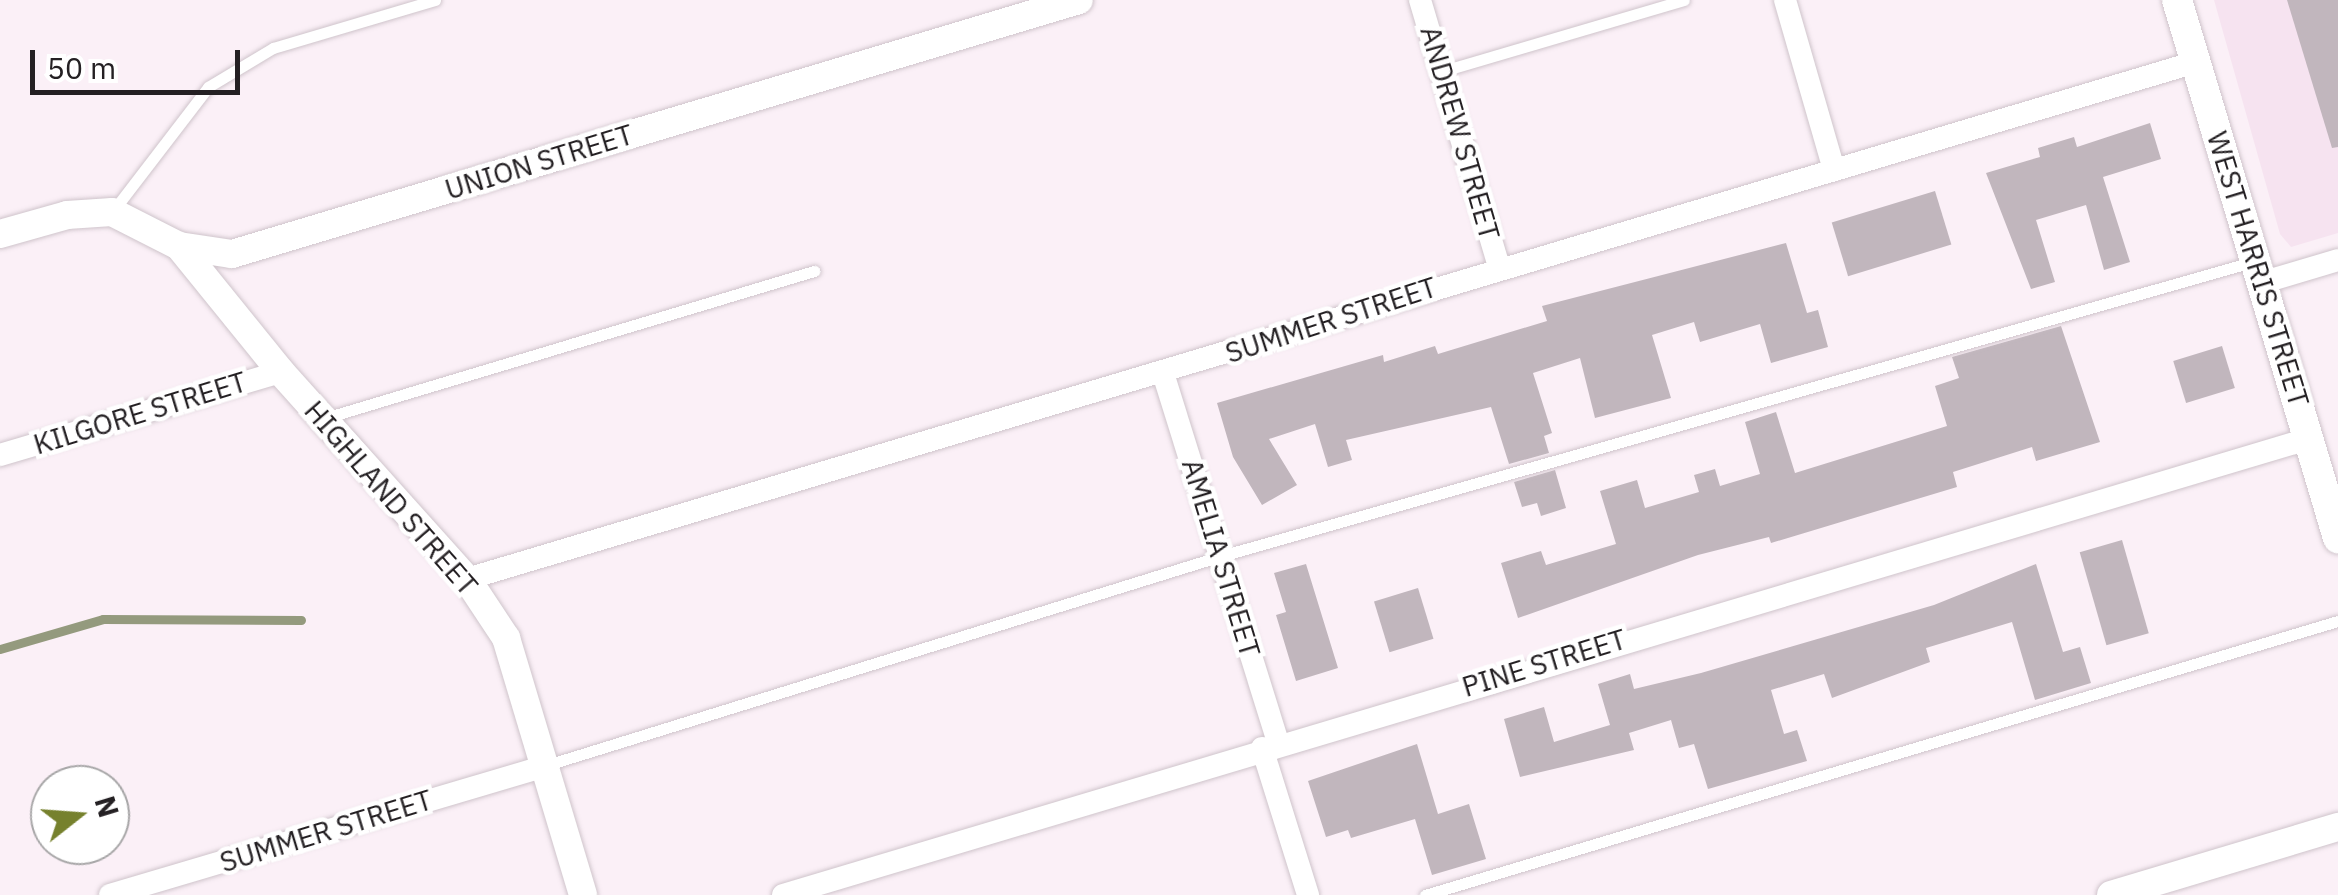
<!DOCTYPE html>
<style>
body{margin:0}
#map{position:relative;width:2338px;height:895px;overflow:hidden;background:#fbf0f7;font-family:"IBM Plex Sans",sans-serif}
div>[style]{position:absolute}
.built>*{inset:0;background:#f6e3f0}
.stream>*{height:9px;margin:-4.5px;padding:0 4.5px;transform-origin:4.5px;border-radius:4.5px;background:#949a7e}
.building>*{inset:0;background:#c1b6bd;transform-origin:0 0}
.roads{filter:drop-shadow(0 0 2px #cfc4cb) drop-shadow(0 0 2px #cfc4cb)}
.service>*{height:11px;margin:-5.5px;padding:0 5.5px;transform-origin:5.5px;border-radius:5.5px;background:#fff}
.minor>*{height:22px;margin:-11px;padding:0 11px;transform-origin:11px;border-radius:11px;background:#fff}
.tertiary>*{height:28px;margin:-14px;padding:0 14px;transform-origin:14px;border-radius:14px;background:#fff}
.secondary>*{height:30px;margin:-15px;padding:0 15px;transform-origin:15px;border-radius:15px;background:#fff}
span{translate:-50% -50%;white-space:nowrap;text-align:center;line-height:1.15;-webkit-text-stroke:9px #fff;paint-order:stroke}
.street-label{font-size:28px;color:#242023}
.north{position:absolute;left:30px;top:765px;width:100px;height:100px;box-sizing:border-box;background:#fff;border:2px solid #a7a6a7;border-radius:50%;rotate:73deg;font-size:28px;font-weight:700;line-height:40px;text-align:center;color:#242023}
.north::after{content:'';display:block;margin:auto;width:35px;height:45px;background:#76812d;clip-path:polygon(50% 0,100% 100%,50% 72%,0 100%)}
.scale{position:absolute;left:30px;top:50px;width:210px;height:45px;box-sizing:border-box;border:5px solid #242023;border-top:0;padding-left:12px;font-size:30px;line-height:35px;white-space:nowrap;color:#242023;-webkit-text-stroke:8px #fff;paint-order:stroke}
</style>
<div id="map">
<div class="built">
<div style="clip-path:polygon(2214px 0,2338px 0,2338px 233px,2291px 247px,2280px 234px)"></div>
</div>
<div class="stream">
<div style="left:0;top:649px;width:107px;rotate:-16.2deg"></div>
<div style="left:103px;top:619px;width:198px;rotate:0.3deg"></div>
</div>
<div class="building">
<div style="clip-path:polygon(2287px 0,2338px 0,2338px 147px,2332px 148px)"></div>
<div style="clip-path:polygon(2150px 123px,2161px 159px,2103px 177px,2130px 262px,2104px 270px,2086px 205px,2036px 220px,2055px 282px,2031px 289px,1986px 173px,2040px 157px,2038px 148px,2074px 137px,2077px 147px)"></div>
<div style="left:1935px;top:191px;width:56px;height:108px;rotate:73deg"></div>
<div style="clip-path:polygon(1786px 243px,1807px 313px,1818px 310px,1828px 347px,1771px 363px,1760px 324px,1700px 342px,1694px 322px,1652px 335px,1671px 398px,1595px 418px,1580px 358px,1533px 373px,1552px 433px,1544px 436px,1549px 453px,1509px 464px,1491px 407px,1346px 440px,1352px 460px,1328px 467px,1315px 424px,1269px 439px,1297px 485px,1262px 505px,1233px 457px,1217px 403px,1383px 355px,1384px 362px,1435px 346px,1438px 354px,1547px 321px,1542px 306px)"></div>
<div style="clip-path:polygon(2061px 326px,2100px 442px,2036px 461px,2032px 447px,1953px 472px,1957px 487px,1771px 543px,1769px 537px,1698px 555px,1518px 618px,1501px 563px,1541px 551px,1546px 565px,1616px 544px,1600px 491px,1637px 480px,1645px 508px,1699px 492px,1694px 475px,1715px 469px,1720px 486px,1760px 474px,1745px 422px,1776px 412px,1795px 473px,1947px 426px,1935px 386px,1959px 378px,1952px 357px)"></div>
<div style="left:2222px;top:346px;width:44px;height:51px;rotate:73deg"></div>
<div style="clip-path:polygon(1555px 470px,1566px 508px,1541px 516px,1537px 503px,1522px 507px,1514px 482px)"></div>
<div style="left:2122px;top:540px;width:97px;height:44px;rotate:74deg"></div>
<div style="clip-path:polygon(1306px 564px,1338px 668px,1296px 681px,1276px 615px,1286px 612px,1274px 573px)"></div>
<div style="clip-path:polygon(2036px 564px,2063px 652px,2080px 647px,2091px 683px,2035px 700px,2012px 622px,1926px 648px,1930px 662px,1832px 698px,1824px 674px,1771px 690px,1784px 734px,1797px 730px,1807px 761px,1708px 789px,1694px 744px,1679px 748px,1671px 720px,1629px 733px,1634px 750px,1520px 777px,1504px 719px,1544px 707px,1554px 742px,1610px 725px,1598px 684px,1630px 674px,1634px 689px,1701px 673px,1934px 605px)"></div>
<div style="left:1418px;top:588px;width:53px;height:46px;rotate:73deg"></div>
<div style="clip-path:polygon(1417px 744px,1438px 814px,1469px 804px,1486px 859px,1432px 875px,1415px 819px,1351px 838px,1348px 830px,1326px 837px,1308px 781px)"></div>
</div>
<div class="roads">
<div class="service">
<div style="left:1443px;top:71px;width:251px;rotate:-16.4deg"></div>
<div style="left:113px;top:211px;width:156px;rotate:-52.5deg"></div>
<div style="left:208px;top:87px;width:76px;rotate:-31deg"></div>
<div style="left:273px;top:48px;width:169px;rotate:-16.5deg"></div>
<div style="left:325px;top:418px;width:511px;rotate:-16.73deg"></div>
<div style="left:547px;top:765px;width:706px;rotate:-17.23deg"></div>
<div style="left:1221px;top:556px;width:1075px;rotate:-15.92deg"></div>
<div style="left:1425px;top:895px;width:953px;rotate:-16.71deg"></div>
</div>
<div class="minor">
<div style="left:1420px;top:0;width:278px;rotate:73.5deg"></div>
<div style="left:1785px;top:0;width:177px;rotate:73.9deg"></div>
<div style="left:2261px;top:283px;width:80px;rotate:-16.6deg"></div>
<div style="left:1163px;top:373px;width:387px;rotate:72.7deg"></div>
<div style="left:0;top:455px;width:293px;rotate:-16.5deg"></div>
<div style="left:467px;top:579px;width:1805px;rotate:-16.65deg"></div>
<div style="left:1262px;top:748px;width:154px;rotate:72.6deg"></div>
<div style="left:110px;top:895px;width:452px;rotate:-16.5deg"></div>
<div style="left:783px;top:895px;width:1592px;rotate:-16.65deg"></div>
</div>
<div class="tertiary">
<div style="left:0;top:234px;width:70px;rotate:-15.8deg"></div>
<div style="left:67px;top:215px;width:45px;rotate:-3.8deg"></div>
<div style="left:112px;top:212px;width:75px;rotate:26.9deg"></div>
<div style="left:179px;top:246px;width:54px;rotate:8.6deg"></div>
<div style="left:232px;top:254px;width:884px;rotate:-16.69deg"></div>
<div style="left:179px;top:246px;width:162px;rotate:51deg"></div>
<div style="left:281px;top:372px;width:278px;rotate:48.1deg"></div>
<div style="left:467px;top:579px;width:71px;rotate:56.5deg"></div>
<div style="left:506px;top:638px;width:268px;rotate:73.3deg"></div>
<div style="left:2111px;top:895px;width:237px;rotate:-16.7deg"></div>
</div>
<div class="secondary">
<div style="left:2177px;top:0;width:562px;rotate:73.34deg"></div>
</div>
</div>
<div class="street-label">
<span style="left:1460px;top:133px;rotate:74deg">ANDREW STREET</span>
<span style="left:539px;top:162px;rotate:-17deg">UNION STREET</span>
<span style="left:2258px;top:269px;rotate:73deg">WEST HARRIS STREET</span>
<span style="left:1331px;top:320px;rotate:-18deg">SUMMER STREET</span>
<span style="left:140px;top:413px;rotate:-17deg">KILGORE STREET</span>
<span style="left:391px;top:498px;rotate:49deg">HIGHLAND STREET</span>
<span style="left:1221px;top:558px;rotate:73deg">AMELIA STREET</span>
<span style="left:1544px;top:663px;rotate:-17deg">PINE STREET</span>
<span style="left:326px;top:831px;rotate:-17deg">SUMMER STREET</span>
</div>
<div class="north">N</div>
<div class="scale">50 m</div>
</div>
